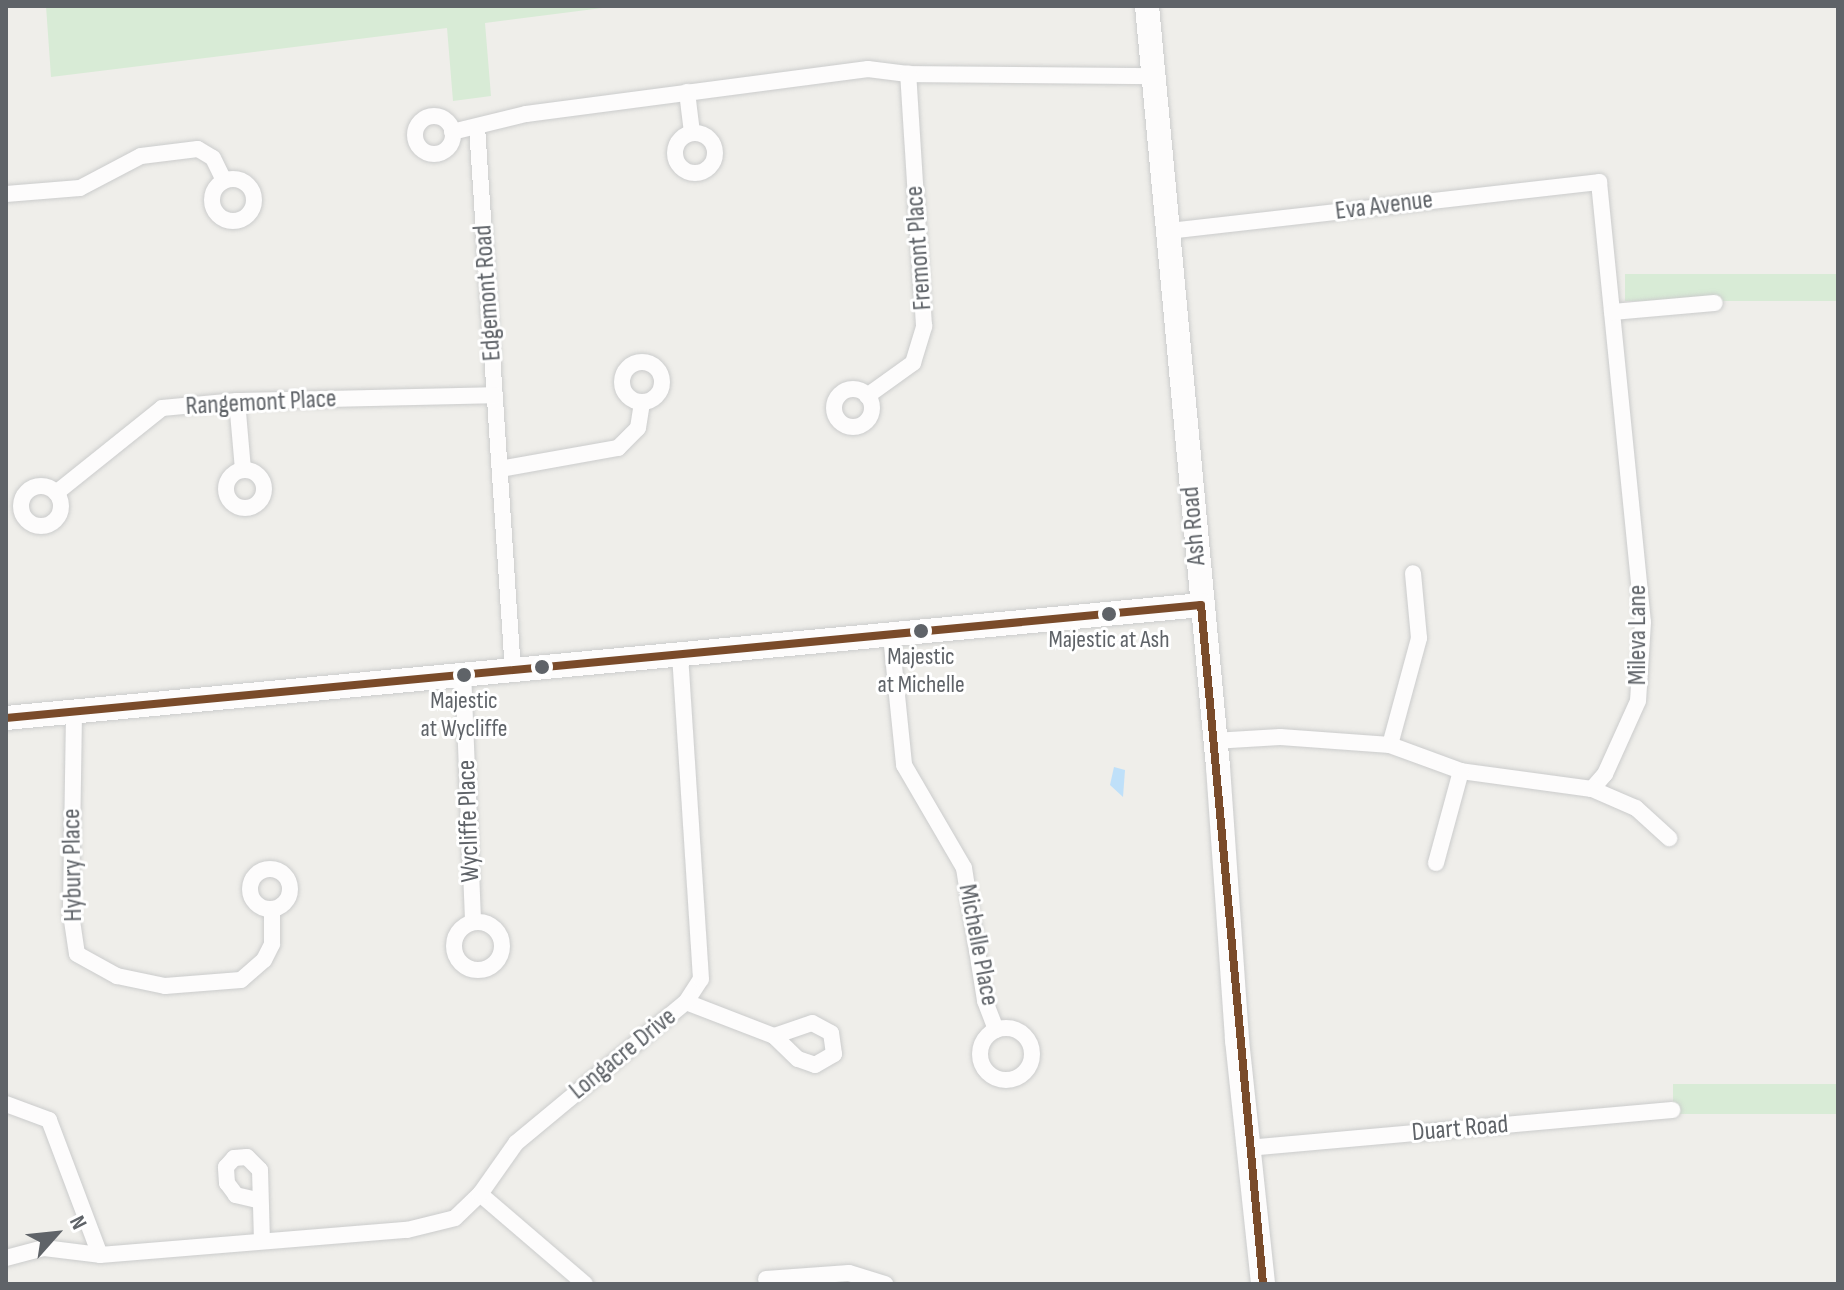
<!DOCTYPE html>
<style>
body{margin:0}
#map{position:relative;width:1844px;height:1290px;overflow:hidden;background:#efeeea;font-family:"Sofia Sans Condensed",sans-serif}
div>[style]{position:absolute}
.green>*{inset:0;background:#d8ebd6;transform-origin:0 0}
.water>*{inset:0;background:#bfe0f9}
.roads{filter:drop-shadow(0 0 2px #cbcccc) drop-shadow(0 0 2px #cbcccc)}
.street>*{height:16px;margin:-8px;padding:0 8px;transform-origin:8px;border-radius:8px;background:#fdfcfc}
.street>.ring{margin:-8px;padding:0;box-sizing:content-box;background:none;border:16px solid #fdfcfc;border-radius:50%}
.secondary>*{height:24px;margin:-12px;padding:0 12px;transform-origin:12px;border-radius:12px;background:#fdfcfc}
.bus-1>*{height:8px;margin:-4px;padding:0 4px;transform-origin:4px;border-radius:4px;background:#7a4b2a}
.dots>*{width:22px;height:22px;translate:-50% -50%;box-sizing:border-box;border:4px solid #fff;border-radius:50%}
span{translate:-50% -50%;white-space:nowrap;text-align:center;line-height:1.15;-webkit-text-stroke:6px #fff;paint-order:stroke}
.bus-label{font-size:24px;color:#5f6368}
.street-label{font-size:26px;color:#5f6368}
.frame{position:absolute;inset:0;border:8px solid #5f6368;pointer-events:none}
.north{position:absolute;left:16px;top:1194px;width:80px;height:80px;-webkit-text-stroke:6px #fff;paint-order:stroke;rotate:63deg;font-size:22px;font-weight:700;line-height:32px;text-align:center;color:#5f6368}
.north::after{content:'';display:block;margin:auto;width:28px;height:36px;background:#5f6368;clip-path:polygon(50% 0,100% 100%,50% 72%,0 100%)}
</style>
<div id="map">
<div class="green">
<div style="clip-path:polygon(46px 6px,618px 6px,485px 23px,491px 96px,453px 101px,447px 28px,51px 77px)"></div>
<div style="left:1838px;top:274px;width:27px;height:213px;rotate:90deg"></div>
<div style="left:1838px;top:1084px;width:30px;height:165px;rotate:90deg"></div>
</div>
<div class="water">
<div style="clip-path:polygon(1114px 767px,1125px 770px,1123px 797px,1110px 785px)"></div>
</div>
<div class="roads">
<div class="street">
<div style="left:687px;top:92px;width:41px;rotate:83deg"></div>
<div class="ring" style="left:415px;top:116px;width:22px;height:22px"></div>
<div style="left:477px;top:127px;width:546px;rotate:86.22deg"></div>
<div style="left:452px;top:132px;width:76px;rotate:-13.7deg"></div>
<div style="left:526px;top:114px;width:345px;rotate:-7.5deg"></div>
<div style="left:868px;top:69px;width:40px;rotate:7.1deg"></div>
<div style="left:908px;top:74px;width:245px;rotate:0.5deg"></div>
<div class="ring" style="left:675px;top:133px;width:24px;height:24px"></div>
<div class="ring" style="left:212px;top:179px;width:26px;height:26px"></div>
<div style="left:6px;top:194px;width:74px;rotate:-4.6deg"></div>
<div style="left:80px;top:188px;width:69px;rotate:-27.7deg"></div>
<div style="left:141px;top:156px;width:57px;rotate:-7deg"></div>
<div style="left:198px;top:149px;width:17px;rotate:31deg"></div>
<div style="left:213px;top:158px;width:25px;rotate:64deg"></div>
<div style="left:1169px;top:231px;width:433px;rotate:-6.5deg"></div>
<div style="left:1599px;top:182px;width:442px;rotate:84.3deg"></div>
<div style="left:1643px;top:622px;width:79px;rotate:93.6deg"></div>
<div style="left:1638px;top:701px;width:80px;rotate:114.3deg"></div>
<div style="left:1605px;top:774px;width:20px;rotate:131deg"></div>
<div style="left:1592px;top:789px;width:132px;rotate:-172.2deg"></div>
<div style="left:1461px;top:771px;width:76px;rotate:-159.9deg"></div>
<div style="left:1390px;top:745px;width:110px;rotate:-175.8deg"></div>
<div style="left:1280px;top:737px;width:67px;rotate:176.6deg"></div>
<div style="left:1612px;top:312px;width:103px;rotate:-5deg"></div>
<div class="ring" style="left:622px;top:362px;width:24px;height:24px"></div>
<div class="ring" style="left:834px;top:389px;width:22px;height:22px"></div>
<div style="left:867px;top:396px;width:57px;rotate:-35.7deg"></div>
<div style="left:913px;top:363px;width:39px;rotate:-73deg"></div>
<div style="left:924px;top:326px;width:253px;rotate:-93.6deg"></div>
<div style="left:237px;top:401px;width:69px;rotate:85deg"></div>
<div style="left:500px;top:469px;width:120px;rotate:-10.1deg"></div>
<div style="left:618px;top:448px;width:28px;rotate:-45deg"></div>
<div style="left:638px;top:428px;width:25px;rotate:-81deg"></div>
<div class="ring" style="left:226px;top:470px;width:22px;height:22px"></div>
<div class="ring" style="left:21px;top:486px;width:24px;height:24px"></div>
<div style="left:56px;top:493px;width:136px;rotate:-38.7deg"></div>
<div style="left:162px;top:408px;width:75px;rotate:-5.3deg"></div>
<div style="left:237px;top:401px;width:258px;rotate:-1.3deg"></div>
<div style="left:891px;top:636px;width:130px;rotate:84.2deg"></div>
<div style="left:904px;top:765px;width:119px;rotate:59.8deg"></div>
<div style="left:964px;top:868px;width:135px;rotate:81deg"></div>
<div style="left:985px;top:1001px;width:31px;rotate:69deg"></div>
<div style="left:463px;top:671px;width:251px;rotate:87.7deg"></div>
<div style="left:74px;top:714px;width:200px;rotate:90.9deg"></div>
<div style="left:71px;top:914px;width:40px;rotate:81.5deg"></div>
<div style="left:77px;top:954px;width:46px;rotate:28.8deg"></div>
<div style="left:117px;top:976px;width:49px;rotate:11.8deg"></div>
<div style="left:165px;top:986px;width:76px;rotate:-4.5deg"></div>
<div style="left:241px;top:980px;width:30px;rotate:-41deg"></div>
<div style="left:264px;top:960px;width:18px;rotate:-63deg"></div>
<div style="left:272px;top:944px;width:35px;rotate:-90deg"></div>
<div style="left:1390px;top:745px;width:111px;rotate:-74.8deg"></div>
<div style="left:1419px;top:638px;width:65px;rotate:-95.3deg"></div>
<div style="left:1592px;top:789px;width:48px;rotate:23.4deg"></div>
<div style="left:1636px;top:808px;width:45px;rotate:42.3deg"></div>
<div style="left:1436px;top:863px;width:95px;rotate:-74.8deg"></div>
<div class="ring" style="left:250px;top:869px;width:24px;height:24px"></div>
<div class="ring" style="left:454px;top:922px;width:32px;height:32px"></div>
<div style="left:686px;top:1002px;width:94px;rotate:21.1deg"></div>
<div style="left:774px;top:1036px;width:33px;rotate:44deg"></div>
<div style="left:798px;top:1059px;width:18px;rotate:19deg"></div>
<div style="left:815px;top:1065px;width:22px;rotate:-30deg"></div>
<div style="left:834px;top:1054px;width:21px;rotate:-98deg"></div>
<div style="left:831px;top:1033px;width:21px;rotate:-152deg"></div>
<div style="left:812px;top:1023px;width:40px;rotate:161.1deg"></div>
<div class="ring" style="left:980px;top:1028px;width:36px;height:36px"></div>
<div style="left:6px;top:1104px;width:46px;rotate:20.4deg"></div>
<div style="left:49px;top:1120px;width:144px;rotate:69.3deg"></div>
<div style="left:1247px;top:1148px;width:427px;rotate:-5.1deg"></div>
<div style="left:480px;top:1194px;width:138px;rotate:40.6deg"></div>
<div style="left:257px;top:1200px;width:22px;rotate:-167deg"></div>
<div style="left:236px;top:1195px;width:15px;rotate:-127deg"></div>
<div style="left:227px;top:1183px;width:16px;rotate:-94deg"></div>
<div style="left:226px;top:1167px;width:12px;rotate:-48deg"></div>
<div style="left:234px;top:1158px;width:13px;rotate:-4deg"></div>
<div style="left:247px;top:1157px;width:18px;rotate:45deg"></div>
<div style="left:260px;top:1170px;width:71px;rotate:88.4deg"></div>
<div style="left:6px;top:1258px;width:39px;rotate:-15deg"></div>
<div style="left:44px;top:1248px;width:56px;rotate:7.1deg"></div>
<div style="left:100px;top:1255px;width:308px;rotate:-4.7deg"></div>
<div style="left:407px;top:1230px;width:49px;rotate:-14deg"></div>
<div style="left:455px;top:1218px;width:35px;rotate:-44deg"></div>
<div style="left:480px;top:1194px;width:62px;rotate:-54.8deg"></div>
<div style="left:516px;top:1143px;width:221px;rotate:-39.7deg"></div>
<div style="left:686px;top:1002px;width:27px;rotate:-57deg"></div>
<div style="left:701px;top:979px;width:323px;rotate:-93.7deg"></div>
<div style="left:766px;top:1279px;width:83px;rotate:-4.1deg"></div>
<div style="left:849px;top:1273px;width:38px;rotate:17deg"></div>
</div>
<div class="secondary">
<div style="left:1147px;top:6px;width:764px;rotate:84.67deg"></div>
<div style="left:1218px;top:767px;width:274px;rotate:86deg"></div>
<div style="left:1237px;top:1040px;width:245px;rotate:83.9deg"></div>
<div style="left:6px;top:718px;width:1200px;rotate:-5.4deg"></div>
</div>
</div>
<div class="bus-1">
<div style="left:6px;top:718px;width:1200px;rotate:-5.4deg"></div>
<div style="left:1201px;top:605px;width:682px;rotate:84.78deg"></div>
</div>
<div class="dots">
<div style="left:1109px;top:614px;background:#5f6368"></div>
<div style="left:921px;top:631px;background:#5f6368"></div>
<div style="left:542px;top:667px;background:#5f6368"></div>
<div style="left:464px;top:675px;background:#5f6368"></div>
</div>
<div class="bus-label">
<span style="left:1109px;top:640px">Majestic at Ash</span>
<span style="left:921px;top:671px">Majestic<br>at Michelle</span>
<span style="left:464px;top:715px">Majestic<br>at Wycliffe</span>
</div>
<div class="street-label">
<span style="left:1384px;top:206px;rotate:-7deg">Eva Avenue</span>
<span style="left:919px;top:248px;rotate:-94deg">Fremont Place</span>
<span style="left:488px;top:293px;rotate:-94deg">Edgemont Road</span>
<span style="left:261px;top:403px;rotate:-3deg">Rangemont Place</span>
<span style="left:1194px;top:526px;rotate:-95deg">Ash Road</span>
<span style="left:1638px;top:635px;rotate:-90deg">Mileva Lane</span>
<span style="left:469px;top:821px;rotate:-92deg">Wycliffe Place</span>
<span style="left:73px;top:865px;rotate:-91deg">Hybury Place</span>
<span style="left:978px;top:945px;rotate:79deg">Michelle Place</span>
<span style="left:623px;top:1054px;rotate:-39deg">Longacre Drive</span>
<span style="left:1460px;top:1129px;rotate:-5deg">Duart Road</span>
</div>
<div class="frame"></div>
<div class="north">N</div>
</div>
